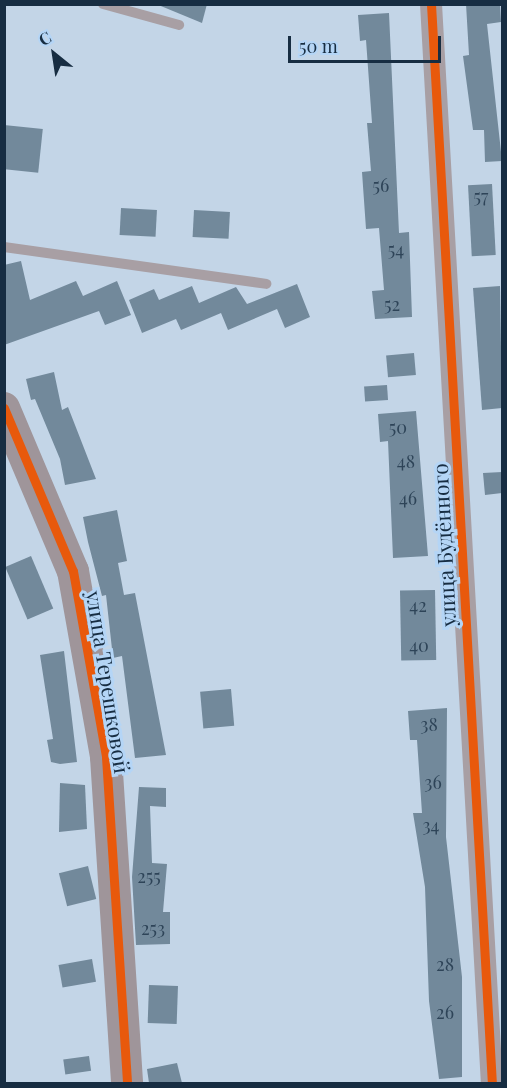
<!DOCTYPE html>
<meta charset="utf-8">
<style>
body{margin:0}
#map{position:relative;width:507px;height:1088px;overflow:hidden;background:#c3d5e7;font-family:"Playfair Display",serif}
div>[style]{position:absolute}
.building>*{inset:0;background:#72899b;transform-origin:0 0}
.lane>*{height:10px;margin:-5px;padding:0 5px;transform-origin:5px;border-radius:5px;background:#a89fa4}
.street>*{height:22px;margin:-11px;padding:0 11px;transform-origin:11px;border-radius:11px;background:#a89fa4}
.secondary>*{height:32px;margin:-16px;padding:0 16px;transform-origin:16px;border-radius:16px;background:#9f959a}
.cycleway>*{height:9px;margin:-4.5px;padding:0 4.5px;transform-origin:4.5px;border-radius:4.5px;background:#e8590c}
span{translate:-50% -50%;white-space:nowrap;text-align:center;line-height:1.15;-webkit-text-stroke:6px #b4d5f6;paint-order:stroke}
.number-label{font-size:18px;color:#2e4458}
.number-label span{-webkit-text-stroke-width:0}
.street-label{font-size:21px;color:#172d42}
.frame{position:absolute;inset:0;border:6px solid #172d42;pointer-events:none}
.north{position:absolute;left:24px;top:24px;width:60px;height:60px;-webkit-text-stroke:4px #b4d5f6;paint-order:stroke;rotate:330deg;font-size:16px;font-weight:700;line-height:24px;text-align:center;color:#172d42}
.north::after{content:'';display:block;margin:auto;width:21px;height:27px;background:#172d42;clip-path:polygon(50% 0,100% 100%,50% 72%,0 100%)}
.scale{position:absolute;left:288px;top:36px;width:153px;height:27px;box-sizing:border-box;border:3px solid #172d42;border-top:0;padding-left:8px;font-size:18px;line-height:21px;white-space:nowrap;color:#172d42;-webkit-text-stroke:4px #b4d5f6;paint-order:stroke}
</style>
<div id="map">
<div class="building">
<div style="clip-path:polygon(156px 4px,207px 4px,202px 23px)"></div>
<div style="clip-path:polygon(466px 4px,500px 4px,501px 22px,487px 24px,502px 161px,485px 162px,484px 130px,473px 130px,463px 56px,469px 55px)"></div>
<div style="clip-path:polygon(389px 13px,399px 233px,409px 232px,412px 317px,375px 319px,372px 291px,384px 290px,379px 228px,366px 229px,362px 172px,371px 171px,367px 123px,372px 123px,366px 40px,360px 41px,358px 15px)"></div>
<div style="left:4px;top:125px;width:39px;height:44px;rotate:6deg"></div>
<div style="left:492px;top:184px;width:71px;height:24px;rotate:87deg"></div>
<div style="left:121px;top:208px;width:36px;height:27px;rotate:3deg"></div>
<div style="left:194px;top:210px;width:36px;height:27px;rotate:3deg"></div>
<div style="clip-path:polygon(21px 261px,30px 300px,76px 281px,83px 296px,117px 281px,131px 315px,105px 325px,99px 311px,4px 345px,4px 265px)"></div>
<div style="clip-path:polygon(297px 284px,310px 317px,285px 328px,277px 309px,228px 330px,221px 313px,181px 330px,176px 319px,142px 333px,129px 300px,154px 289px,159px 300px,192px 286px,199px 303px,236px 287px,247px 304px)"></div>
<div style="clip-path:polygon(500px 286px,502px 408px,482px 410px,473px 288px)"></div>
<div style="left:414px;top:353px;width:22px;height:28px;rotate:85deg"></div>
<div style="clip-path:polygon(54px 372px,62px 410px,68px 407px,96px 479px,65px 485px,60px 459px,35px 399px,31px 400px,26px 379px)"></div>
<div style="left:387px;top:385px;width:15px;height:23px;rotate:86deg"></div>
<div style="clip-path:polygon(416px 411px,428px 556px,393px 558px,388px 441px,380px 442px,378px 414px)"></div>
<div style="clip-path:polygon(502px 472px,502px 493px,485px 495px,483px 473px)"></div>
<div style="clip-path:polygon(117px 510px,127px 561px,118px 563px,124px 595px,135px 593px,166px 755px,135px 758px,122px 656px,113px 658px,106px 595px,102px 596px,88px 542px,83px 517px)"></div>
<div style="left:31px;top:556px;width:57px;height:28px;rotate:67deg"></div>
<div style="left:435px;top:590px;width:70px;height:35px;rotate:89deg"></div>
<div style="clip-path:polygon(64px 651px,77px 762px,60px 764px,51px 762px,47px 740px,53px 739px,40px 655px)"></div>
<div style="left:231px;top:689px;width:37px;height:31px;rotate:85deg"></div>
<div style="clip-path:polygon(447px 708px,446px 837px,462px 977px,462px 1077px,439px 1079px,429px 1001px,425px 887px,413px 813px,422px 813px,417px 740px,410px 740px,408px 711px)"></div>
<div style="clip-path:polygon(60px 783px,85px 785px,87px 829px,59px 832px)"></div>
<div style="clip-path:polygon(139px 787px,166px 788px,166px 807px,150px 806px,152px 863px,167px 864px,163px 912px,170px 912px,170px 944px,136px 945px,132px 877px)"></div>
<div style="left:88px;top:866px;width:34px;height:30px;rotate:76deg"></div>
<div style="left:92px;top:959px;width:23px;height:34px;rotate:80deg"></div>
<div style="left:149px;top:985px;width:29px;height:38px;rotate:2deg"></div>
<div style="left:89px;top:1056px;width:15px;height:26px;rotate:82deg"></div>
<div style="clip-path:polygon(177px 1063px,182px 1083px,149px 1083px,147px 1069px)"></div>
</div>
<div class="lane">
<div style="left:103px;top:4px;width:79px;rotate:15.4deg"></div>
<div style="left:4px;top:247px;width:265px;rotate:8deg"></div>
</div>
<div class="street">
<div style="left:431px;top:4px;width:1082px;rotate:86.77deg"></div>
</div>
<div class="secondary">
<div style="left:4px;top:408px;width:177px;rotate:67.1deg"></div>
<div style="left:73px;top:571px;width:189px;rotate:79.9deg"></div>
<div style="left:106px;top:757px;width:328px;rotate:86.3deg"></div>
</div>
<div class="cycleway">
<div style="left:431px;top:4px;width:1082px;rotate:86.77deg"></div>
<div style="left:4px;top:408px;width:177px;rotate:67.1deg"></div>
<div style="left:73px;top:571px;width:189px;rotate:79.9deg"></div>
<div style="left:106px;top:757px;width:328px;rotate:86.3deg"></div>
</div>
<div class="number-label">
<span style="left:381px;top:185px">56</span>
<span style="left:481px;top:196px">57</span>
<span style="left:396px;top:249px">54</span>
<span style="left:392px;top:304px">52</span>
<span style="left:398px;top:427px">50</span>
<span style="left:406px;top:461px">48</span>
<span style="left:408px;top:498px">46</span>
<span style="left:418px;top:605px">42</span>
<span style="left:419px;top:645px">40</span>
<span style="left:429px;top:724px">38</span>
<span style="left:433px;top:782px">36</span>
<span style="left:431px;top:825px">34</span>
<span style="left:149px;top:876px">255</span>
<span style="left:153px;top:928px">253</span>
<span style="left:445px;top:964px">28</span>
<span style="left:445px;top:1012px">26</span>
</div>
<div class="street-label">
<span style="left:443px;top:545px;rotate:-93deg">улица Будённого</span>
<span style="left:109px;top:682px;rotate:81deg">улица Терешковой</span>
</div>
<div class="frame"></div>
<div class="north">С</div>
<div class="scale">50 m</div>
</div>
